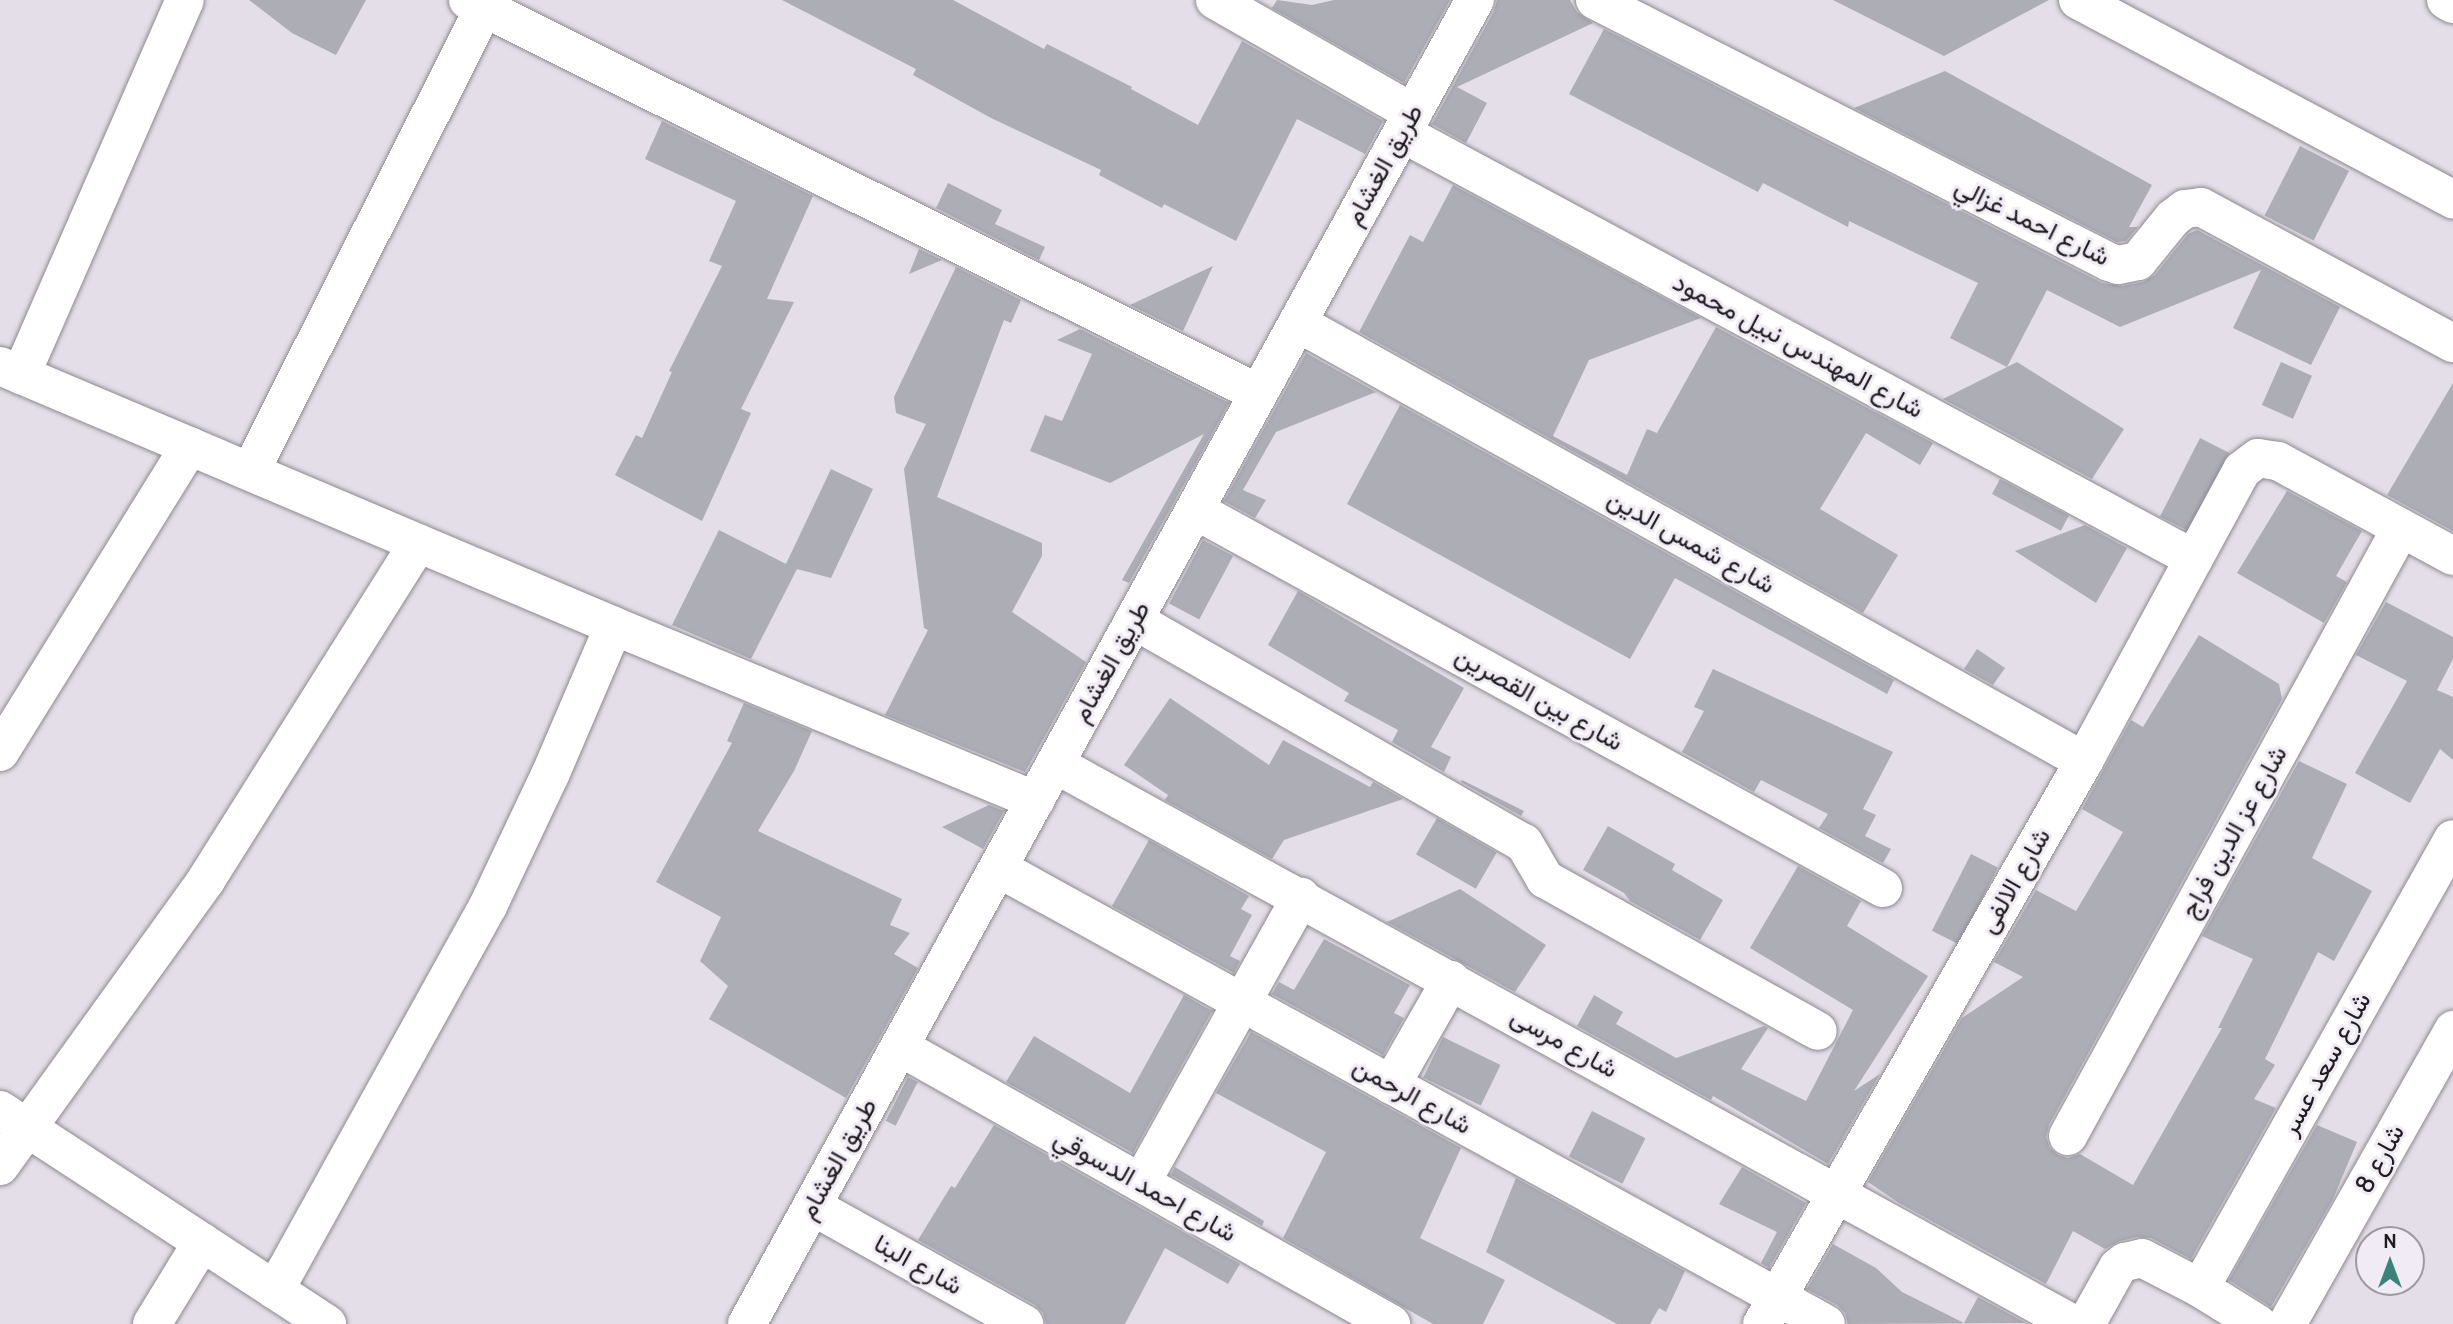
<!DOCTYPE html>
<meta charset="utf-8">
<style>
body{margin:0}
#map{position:relative;width:2453px;height:1324px;overflow:hidden;background:#e3dee7;font-family:Cabin,Vazirmatn,sans-serif}
div>[style]{position:absolute}
.building>*{inset:0;background:#adadb6;transform-origin:0 0}
.roads{filter:drop-shadow(0 0 2px #8d8990) drop-shadow(0 0 2px #8d8990)}
.minor>*{height:38px;margin:-19px;padding:0 19px;transform-origin:19px;border-radius:19px;background:#fff}
span{translate:-50% -50%;white-space:nowrap;text-align:center;line-height:1.15;-webkit-text-stroke:6px #f0ebf4;paint-order:stroke}
.street-label{font-size:26px;color:#1f1d20}
.north{position:absolute;left:2355px;top:1226px;width:70px;height:70px;box-sizing:border-box;background:#f0ebf4;border:2px solid #9c999f;border-radius:50%;rotate:0deg;font-size:19px;font-weight:700;line-height:28px;text-align:center;color:#1f1d20}
.north::after{content:'';display:block;margin:auto;width:24px;height:32px;background:#3b8279;clip-path:polygon(50% 0,100% 100%,50% 72%,0 100%)}
</style>
<div id="map">
<div class="building">
<div style="clip-path:polygon(249px 0,366px 0,336px 55px,292px 33px)"></div>
<div style="clip-path:polygon(782px 0,953px 0,1044px 49px,1047px 44px,1132px 87px,1131px 89px,1198px 125px,1242px 41px,1383px 121px,1365px 154px,1297px 119px,1236px 241px,1164px 204px,1162px 208px,1099px 175px,1101px 170px,991px 118px,913px 75px,916px 69px)"></div>
<div style="clip-path:polygon(1277px 0,1312px 5px,1334px 0,1450px 0,1404px 83px,1272px 8px)"></div>
<div style="clip-path:polygon(1497px 0,1570px 0,1577px 12px,1593px 23px,1457px 87px,1487px 103px,1466px 143px,1432px 124px,1494px 11px)"></div>
<div style="clip-path:polygon(1833px 0,2049px 0,1944px 56px)"></div>
<div style="clip-path:polygon(1604px 29px,2102px 283px,2122px 286px,2143px 282px,2155px 275px,2188px 234px,2197px 230px,2340px 307px,2311px 365px,2233px 328px,2261px 270px,2120px 327px,2047px 290px,2007px 367px,1950px 338px,1978px 283px,1849px 221px,1848px 227px,1763px 183px,1758px 192px,1569px 94px)"></div>
<div style="clip-path:polygon(1945px 71px,2152px 185px,2129px 227px,2138px 227px,2126px 241px,2117px 242px,1854px 108px)"></div>
<div style="clip-path:polygon(662px 121px,813px 196px,767px 299px,794px 302px,741px 409px,751px 413px,702px 521px,615px 475px,636px 435px,642px 438px,672px 372px,669px 371px,722px 266px,709px 261px,736px 201px,645px 159px)"></div>
<div style="left:2300px;top:146px;width:55px;height:78px;rotate:27deg"></div>
<div style="clip-path:polygon(948px 183px,1002px 210px,995px 224px,1045px 247px,1039px 260px,936px 208px)"></div>
<div style="clip-path:polygon(1453px 185px,1701px 318px,1589px 360px,1553px 436px,1627px 475px,1647px 429px,1657px 433px,1716px 327px,1933px 443px,1920px 465px,1866px 433px,1820px 509px,1898px 555px,1863px 613px,1359px 332px,1410px 235px,1423px 242px)"></div>
<div style="clip-path:polygon(919px 249px,942px 260px,909px 274px)"></div>
<div style="clip-path:polygon(1213px 266px,1183px 331px,1130px 305px)"></div>
<div style="clip-path:polygon(956px 267px,1021px 300px,1011px 323px,1004px 320px,937px 497px,1042px 543px,1042px 556px,1012px 612px,1086px 662px,1025px 772px,885px 715px,928px 630px,924px 628px,904px 469px,926px 424px,896px 413px,894px 397px)"></div>
<div style="clip-path:polygon(1080px 329px,1229px 403px,1129px 583px,1122px 580px,1204px 434px,1110px 483px,1030px 451px,1045px 415px,1062px 421px,1092px 354px,1057px 340px)"></div>
<div style="clip-path:polygon(1306px 353px,1376px 392px,1276px 432px,1243px 490px,1266px 500px,1255px 518px,1224px 501px)"></div>
<div style="clip-path:polygon(2017px 362px,2124px 429px,2092px 479px,1943px 399px)"></div>
<div style="left:2281px;top:362px;width:34px;height:47px;rotate:24deg"></div>
<div style="clip-path:polygon(2453px 383px,2453px 531px,2387px 495px)"></div>
<div style="clip-path:polygon(1400px 405px,1894px 680px,1887px 694px,1675px 578px,1630px 659px,1347px 504px)"></div>
<div style="left:2200px;top:438px;width:33px;height:88px;rotate:27deg"></div>
<div style="clip-path:polygon(831px 469px,873px 489px,831px 578px,797px 569px,751px 659px,672px 625px,719px 530px,786px 564px)"></div>
<div style="left:2000px;top:479px;width:78px;height:17px;rotate:28deg"></div>
<div style="clip-path:polygon(2287px 491px,2362px 531px,2336px 576px,2347px 582px,2324px 623px,2237px 573px)"></div>
<div style="clip-path:polygon(2085px 525px,2127px 548px,2096px 603px,2015px 551px)"></div>
<div style="left:1203px;top:540px;width:34px;height:72px;rotate:28deg"></div>
<div style="clip-path:polygon(1298px 591px,1464px 688px,1431px 747px,1451px 757px,1444px 772px,1392px 742px,1398px 730px,1344px 701px,1349px 693px,1268px 645px)"></div>
<div style="clip-path:polygon(2386px 602px,2453px 637px,2453px 659px,2437px 690px,2453px 697px,2453px 760px,2440px 749px,2410px 803px,2355px 773px,2407px 681px,2356px 655px)"></div>
<div style="clip-path:polygon(2199px 635px,2279px 684px,2282px 699px,2049px 1125px,2046px 1137px,2050px 1148px,2058px 1155px,2068px 1158px,2080px 1154px,2133px 1185px,2222px 1028px,2218px 1028px,2253px 959px,2202px 936px,2299px 761px,2347px 784px,2312px 858px,2372px 891px,2334px 961px,2318px 952px,2265px 1059px,2275px 1065px,2254px 1099px,2276px 1108px,2191px 1259px,2151px 1238px,2137px 1237px,2120px 1241px,2105px 1249px,2073px 1231px,2046px 1284px,1899px 1203px,1868px 1182px,1962px 1018px,2023px 977px,1994px 962px,2036px 890px,2076px 911px,2123px 832px,2082px 809px,2131px 720px,2143px 727px)"></div>
<div style="clip-path:polygon(1977px 649px,2005px 668px,1993px 685px,1964px 669px)"></div>
<div style="clip-path:polygon(1713px 669px,1893px 752px,1863px 809px,1876px 815px,1865px 836px,1891px 849px,1883px 863px,1819px 828px,1828px 814px,1761px 780px,1754px 792px,1682px 752px,1704px 711px,1694px 707px)"></div>
<div style="clip-path:polygon(1170px 698px,1269px 765px,1283px 740px,1370px 787px,1373px 782px,1403px 799px,1284px 840px,1272px 859px,1165px 800px,1168px 795px,1124px 765px)"></div>
<div style="clip-path:polygon(744px 703px,812px 731px,794px 771px,758px 831px,902px 899px,890px 925px,910px 933px,894px 954px,918px 968px,846px 1098px,709px 1019px,728px 986px,700px 961px,721px 917px,656px 882px,732px 743px,727px 741px)"></div>
<div style="clip-path:polygon(1462px 780px,1524px 811px,1521px 816px,1461px 782px)"></div>
<div style="clip-path:polygon(989px 805px,1004px 811px,983px 849px,942px 827px)"></div>
<div style="left:1437px;top:818px;width:69px;height:42px;rotate:30deg"></div>
<div style="clip-path:polygon(1608px 826px,1675px 864px,1672px 870px,1723px 900px,1700px 940px,1630px 901px,1624px 893px,1583px 870px)"></div>
<div style="clip-path:polygon(1149px 840px,1249px 896px,1241px 909px,1252px 915px,1230px 956px,1240px 961px,1234px 973px,1112px 906px)"></div>
<div style="left:1971px;top:854px;width:30px;height:86px;rotate:27deg"></div>
<div style="clip-path:polygon(1798px 866px,1861px 901px,1847px 926px,1928px 976px,1854px 1091px,1880px 1074px,1828px 1164px,1713px 1096px,1711px 1100px,1577px 1026px,1594px 995px,1623px 1012px,1616px 1024px,1676px 1058px,1764px 1026px,1768px 1028px,1741px 1069px,1806px 1101px,1853px 1010px,1750px 948px)"></div>
<div style="clip-path:polygon(1460px 889px,1546px 945px,1515px 992px,1387px 922px)"></div>
<div style="clip-path:polygon(1324px 939px,1410px 985px,1394px 1013px,1404px 1018px,1383px 1055px,1272px 994px,1279px 982px,1294px 990px)"></div>
<div style="clip-path:polygon(1184px 995px,1212px 1011px,1133px 1153px,1006px 1082px,1034px 1036px,1130px 1093px)"></div>
<div style="clip-path:polygon(1251px 1032px,1461px 1148px,1420px 1238px,1505px 1280px,1483px 1324px,1433px 1324px,1283px 1238px,1326px 1152px,1216px 1093px)"></div>
<div style="left:1443px;top:1037px;width:64px;height:45px;rotate:26deg"></div>
<div style="left:908px;top:1077px;width:11px;height:49px;rotate:27deg"></div>
<div style="left:1592px;top:1111px;width:60px;height:51px;rotate:27deg"></div>
<div style="clip-path:polygon(994px 1125px,1240px 1264px,1228px 1284px,1165px 1248px,1125px 1324px,1046px 1324px,1043px 1313px,1035px 1305px,918px 1240px,951px 1186px,955px 1188px)"></div>
<div style="clip-path:polygon(2317px 1125px,2357px 1142px,2333px 1199px,2271px 1307px,2229px 1280px)"></div>
<div style="clip-path:polygon(1175px 1167px,1264px 1221px,1262px 1226px,1171px 1175px)"></div>
<div style="clip-path:polygon(1742px 1167px,1806px 1203px,1769px 1268px,1761px 1263px,1777px 1232px,1719px 1204px)"></div>
<div style="clip-path:polygon(1516px 1178px,1685px 1271px,1666px 1312px,1659px 1308px,1650px 1324px,1617px 1324px,1486px 1252px)"></div>
<div style="clip-path:polygon(1833px 1244px,1876px 1268px,1902px 1292px,1964px 1323px,1978px 1297px,2026px 1323px,1848px 1324px,1845px 1313px,1837px 1305px,1807px 1289px)"></div>
</div>
<div class="roads">
<div class="minor">
<div style="left:468px;top:0;width:882px;rotate:26.45deg"></div>
<div style="left:1215px;top:0;width:228px;rotate:29.7deg"></div>
<div style="left:1595px;top:0;width:577px;rotate:27.01deg"></div>
<div style="left:2109px;top:262px;width:9px;rotate:18deg"></div>
<div style="left:2118px;top:265px;width:20px;rotate:-11deg"></div>
<div style="left:2138px;top:261px;width:55px;rotate:-50.9deg"></div>
<div style="left:2173px;top:218px;width:15px;rotate:-37deg"></div>
<div style="left:2185px;top:209px;width:16px;rotate:-7deg"></div>
<div style="left:2201px;top:207px;width:286px;rotate:28.4deg"></div>
<div style="left:2078px;top:0;width:425px;rotate:28deg"></div>
<div style="left:2446px;top:0;width:8px;rotate:30deg"></div>
<div style="left:1402px;top:133px;width:899px;rotate:28.27deg"></div>
<div style="left:1298px;top:323px;width:900px;rotate:29.13deg"></div>
<div style="left:0;top:366px;width:667px;rotate:22.95deg"></div>
<div style="left:614px;top:626px;width:456px;rotate:22.5deg"></div>
<div style="left:21px;top:375px;width:409px;rotate:-66.4deg"></div>
<div style="left:251px;top:470px;width:517px;rotate:-63.24deg"></div>
<div style="left:1195px;top:510px;width:785px;rotate:28.79deg"></div>
<div style="left:1134px;top:620px;width:449px;rotate:29.8deg"></div>
<div style="left:1524px;top:843px;width:42px;rotate:59.7deg"></div>
<div style="left:1545px;top:879px;width:312px;rotate:29.1deg"></div>
<div style="left:0;top:752px;width:360px;rotate:-58.2deg"></div>
<div style="left:1055px;top:764px;width:1162px;rotate:28.82deg"></div>
<div style="left:998px;top:868px;width:945px;rotate:28.84deg"></div>
<div style="left:900px;top:1047px;width:564px;rotate:29.43deg"></div>
<div style="left:1391px;top:1085px;width:121px;rotate:-60.3deg"></div>
<div style="left:0;top:1110px;width:391px;rotate:33.2deg"></div>
<div style="left:2068px;top:1136px;width:693px;rotate:-61.29deg"></div>
<div style="left:0;top:1166px;width:352px;rotate:-54.2deg"></div>
<div style="left:206px;top:880px;width:398px;rotate:-57.8deg"></div>
<div style="left:1141px;top:1183px;width:328px;rotate:-60.8deg"></div>
<div style="left:812px;top:1206px;width:243px;rotate:29.1deg"></div>
<div style="left:2200px;top:1288px;width:515px;rotate:-60.6deg"></div>
<div style="left:275px;top:1290px;width:439px;rotate:-61deg"></div>
<div style="left:488px;top:906px;width:145px;rotate:-64.7deg"></div>
<div style="left:550px;top:775px;width:162px;rotate:-66.8deg"></div>
<div style="left:152px;top:1324px;width:96px;rotate:-58.6deg"></div>
<div style="left:747px;top:1324px;width:1511px;rotate:-61.2deg"></div>
<div style="left:1762px;top:1324px;width:649px;rotate:-60.23deg"></div>
<div style="left:2084px;top:761px;width:331px;rotate:-61.5deg"></div>
<div style="left:2242px;top:470px;width:20px;rotate:-37deg"></div>
<div style="left:2258px;top:458px;width:20px;rotate:9deg"></div>
<div style="left:2278px;top:461px;width:199px;rotate:28.5deg"></div>
<div style="left:2086px;top:1324px;width:65px;rotate:-60.7deg"></div>
<div style="left:2118px;top:1267px;width:9px;rotate:-36deg"></div>
<div style="left:2125px;top:1262px;width:17px;rotate:-13deg"></div>
<div style="left:2142px;top:1258px;width:65px;rotate:27.3deg"></div>
<div style="left:2200px;top:1288px;width:68px;rotate:31.8deg"></div>
<div style="left:2287px;top:1324px;width:338px;rotate:-60.5deg"></div>
</div>
</div>
<div class="street-label">
<span style="left:1384px;top:165px;rotate:-61deg">طريق الغشام</span>
<span style="left:2032px;top:222px;rotate:26deg">شارع احمد غزالي</span>
<span style="left:1798px;top:346px;rotate:28deg">شارع المهندس نبيل محمود</span>
<span style="left:1691px;top:542px;rotate:29deg">شارع شمس الدين</span>
<span style="left:1111px;top:662px;rotate:-61deg">طريق الغشام</span>
<span style="left:1539px;top:699px;rotate:29deg">شارع بين القصرين</span>
<span style="left:2234px;top:832px;rotate:-61deg">شارع عز الدين فراج</span>
<span style="left:2015px;top:881px;rotate:-60deg">شارع الالفى</span>
<span style="left:1564px;top:1043px;rotate:29deg">شارع مرسى</span>
<span style="left:2326px;top:1064px;rotate:-61deg">شارع سعد عسر</span>
<span style="left:1412px;top:1096px;rotate:29deg">شارع الرحمن</span>
<span style="left:838px;top:1159px;rotate:-61deg">طريق الغشام</span>
<span style="left:2380px;top:1159px;rotate:-61deg">شارع 8</span>
<span style="left:1145px;top:1186px;rotate:29deg">شارع احمد الدسوقي</span>
<span style="left:918px;top:1265px;rotate:29deg">شارع البنا</span>
</div>
<div class="north">N</div>
</div>
